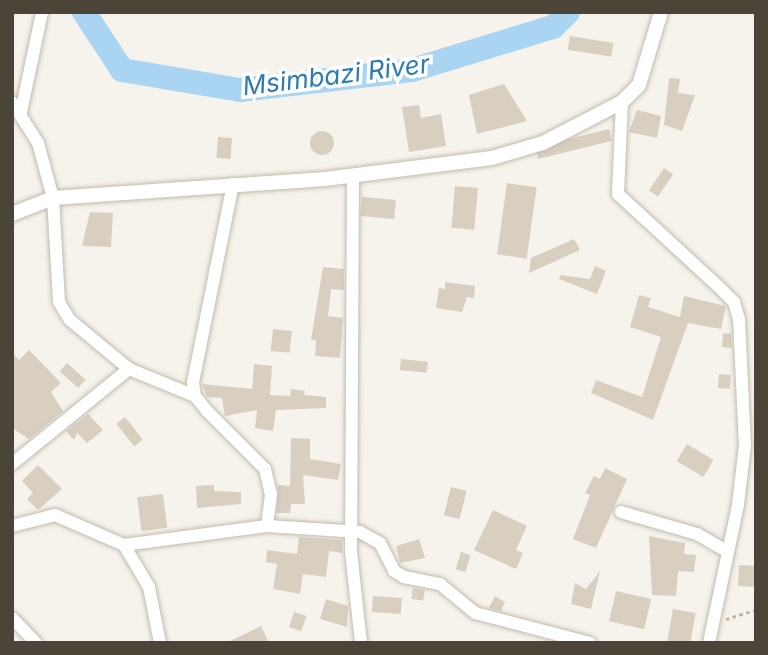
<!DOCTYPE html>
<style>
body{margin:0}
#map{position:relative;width:768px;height:655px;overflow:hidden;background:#f6f3ec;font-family:Inter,sans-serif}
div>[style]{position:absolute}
.river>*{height:24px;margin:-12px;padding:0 12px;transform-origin:12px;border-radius:12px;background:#a9d4f2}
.building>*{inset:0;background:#d8cfc1;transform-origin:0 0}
.round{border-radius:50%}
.path>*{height:2.5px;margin-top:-1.25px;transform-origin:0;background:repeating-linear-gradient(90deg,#c4b79f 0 3.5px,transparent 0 7px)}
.roads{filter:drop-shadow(0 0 2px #c2bbae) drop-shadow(0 0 2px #c2bbae)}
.minor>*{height:12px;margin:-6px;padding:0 6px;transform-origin:6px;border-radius:6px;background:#fff}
.tertiary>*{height:14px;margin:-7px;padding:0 7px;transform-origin:7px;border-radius:7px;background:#fff}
span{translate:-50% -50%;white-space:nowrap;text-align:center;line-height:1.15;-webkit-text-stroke:7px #fff;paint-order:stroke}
.water-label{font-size:26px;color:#2e7ab2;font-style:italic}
.frame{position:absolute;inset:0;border:14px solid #4b4439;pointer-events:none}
</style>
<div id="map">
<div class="river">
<div style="left:84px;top:12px;width:69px;rotate:56.8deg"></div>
<div style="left:122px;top:70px;width:120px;rotate:9.6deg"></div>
<div style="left:240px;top:90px;width:173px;rotate:-6.6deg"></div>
<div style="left:412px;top:70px;width:147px;rotate:-17deg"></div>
<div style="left:553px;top:27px;width:21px;rotate:-45deg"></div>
</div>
<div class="building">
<div style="left:570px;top:36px;width:44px;height:14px;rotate:9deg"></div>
<div style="clip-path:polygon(669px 78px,680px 79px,678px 93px,695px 95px,682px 131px,664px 125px)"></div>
<div style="clip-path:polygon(504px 84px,527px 121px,477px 134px,469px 95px)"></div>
<div style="clip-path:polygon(419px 105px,421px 118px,441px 114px,446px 146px,409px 152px,402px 107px)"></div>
<div style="clip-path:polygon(637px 110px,661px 116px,657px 138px,629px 132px)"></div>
<div style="left:609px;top:129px;width:12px;height:76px;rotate:76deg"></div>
<div class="round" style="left:310px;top:131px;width:24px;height:24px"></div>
<div style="left:218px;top:137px;width:14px;height:21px;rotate:4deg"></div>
<div style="left:664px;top:168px;width:11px;height:27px;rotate:34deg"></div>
<div style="left:507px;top:183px;width:30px;height:72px;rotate:8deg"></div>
<div style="left:455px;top:186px;width:23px;height:42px;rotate:5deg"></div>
<div style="left:362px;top:197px;width:34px;height:19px;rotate:5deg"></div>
<div style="clip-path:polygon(90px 212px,113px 213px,111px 247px,82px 246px)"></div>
<div style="clip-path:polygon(574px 239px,580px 250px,529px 273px,531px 258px)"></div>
<div style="clip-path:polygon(595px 266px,606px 271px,597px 294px,559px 279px,560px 275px,590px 279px)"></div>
<div style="clip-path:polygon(323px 267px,344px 269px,344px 290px,331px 289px,328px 316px,343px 318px,340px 358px,315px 356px,316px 340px,311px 340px)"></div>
<div style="clip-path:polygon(445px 282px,475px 286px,474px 298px,467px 297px,462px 312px,436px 308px,439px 288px,445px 289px)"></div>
<div style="clip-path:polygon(639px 295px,651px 298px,648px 307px,680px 317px,684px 296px,726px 306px,721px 329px,688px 323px,653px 420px,591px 393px,596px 380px,642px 397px,661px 337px,630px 327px)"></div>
<div style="left:273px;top:329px;width:19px;height:22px;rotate:6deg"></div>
<div style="clip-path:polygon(723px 333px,731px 334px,732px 348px,722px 347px)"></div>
<div style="clip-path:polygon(29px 350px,61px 383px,51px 392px,63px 411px,29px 439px,12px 428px,12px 352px,19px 360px)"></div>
<div style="left:401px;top:359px;width:27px;height:11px;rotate:6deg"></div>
<div style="left:67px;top:363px;width:25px;height:11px;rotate:42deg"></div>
<div style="clip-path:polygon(254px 364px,272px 366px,270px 395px,290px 396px,291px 389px,305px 391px,304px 395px,326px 397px,326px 408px,276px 410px,273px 431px,255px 428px,257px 410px,225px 416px,222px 398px,207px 397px,202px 384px,252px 389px)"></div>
<div style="left:719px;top:374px;width:12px;height:14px;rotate:5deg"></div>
<div style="clip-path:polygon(88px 414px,103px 430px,87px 443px,77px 433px,74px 440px,66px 431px)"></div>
<div style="left:125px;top:417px;width:29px;height:11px;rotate:52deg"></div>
<div style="clip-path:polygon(291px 438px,310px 439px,310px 459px,341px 464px,338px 480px,303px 475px,305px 504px,291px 504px,290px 513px,277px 513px,278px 485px,290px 486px)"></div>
<div style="left:687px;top:444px;width:31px;height:20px;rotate:31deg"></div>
<div style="clip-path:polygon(38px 465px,62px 489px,38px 510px,27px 499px,33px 493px,22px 481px)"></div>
<div style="clip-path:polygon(605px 468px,627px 479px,596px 548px,573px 539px,590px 495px,585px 493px,594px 476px,600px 479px)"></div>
<div style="clip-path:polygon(214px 485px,214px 491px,241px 492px,241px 504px,197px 508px,196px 486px)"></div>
<div style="left:451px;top:487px;width:16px;height:29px;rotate:14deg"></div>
<div style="left:163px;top:494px;width:34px;height:26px;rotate:83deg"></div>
<div style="clip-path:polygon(493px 510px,527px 526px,516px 550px,523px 553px,516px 569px,474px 550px)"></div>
<div style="clip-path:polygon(649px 536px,685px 543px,684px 554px,696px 555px,694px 572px,678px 571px,676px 596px,652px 595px)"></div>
<div style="clip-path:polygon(299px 537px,342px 540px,342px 553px,329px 551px,326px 577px,303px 574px,300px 594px,273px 589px,277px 564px,266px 562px,267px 550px,297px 554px)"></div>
<div style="clip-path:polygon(419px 539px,425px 558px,400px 563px,396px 546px)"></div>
<div style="left:461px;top:552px;width:10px;height:18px;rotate:17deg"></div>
<div style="left:739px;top:565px;width:17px;height:21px;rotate:3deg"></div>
<div style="clip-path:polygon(600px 571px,591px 609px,571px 604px,575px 583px,586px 589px)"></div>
<div style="left:413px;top:588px;width:12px;height:11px;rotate:9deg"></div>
<div style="left:616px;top:591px;width:36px;height:31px;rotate:13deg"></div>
<div style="left:373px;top:596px;width:29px;height:16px;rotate:4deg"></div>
<div style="clip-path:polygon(495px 596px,505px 602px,501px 611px,489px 608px)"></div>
<div style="clip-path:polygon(326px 599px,348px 606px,347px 627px,320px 619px)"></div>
<div style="left:673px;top:609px;width:23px;height:33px;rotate:10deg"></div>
<div style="left:294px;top:612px;width:13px;height:16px;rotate:18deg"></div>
<div style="clip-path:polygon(261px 626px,269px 643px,226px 643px)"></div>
</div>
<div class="path">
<div style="left:726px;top:619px;width:31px;rotate:-17deg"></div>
</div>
<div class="roads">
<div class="minor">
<div style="left:12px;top:102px;width:49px;rotate:57.6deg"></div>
<div style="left:38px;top:143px;width:57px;rotate:74.7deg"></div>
<div style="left:53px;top:198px;width:104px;rotate:86.7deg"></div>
<div style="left:59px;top:302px;width:21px;rotate:59deg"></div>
<div style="left:70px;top:320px;width:77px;rotate:39.7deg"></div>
<div style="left:129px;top:369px;width:71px;rotate:22.2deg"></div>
<div style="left:622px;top:102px;width:92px;rotate:92.5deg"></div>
<div style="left:618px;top:194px;width:140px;rotate:42.7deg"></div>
<div style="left:721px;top:289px;width:18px;rotate:45deg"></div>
<div style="left:734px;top:302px;width:18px;rotate:74deg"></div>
<div style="left:739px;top:319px;width:126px;rotate:87.3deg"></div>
<div style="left:745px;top:445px;width:60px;rotate:96.7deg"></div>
<div style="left:738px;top:505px;width:141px;rotate:101.9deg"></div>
<div style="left:21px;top:112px;width:102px;rotate:-78.1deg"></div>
<div style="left:353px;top:175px;width:377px;rotate:90.3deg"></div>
<div style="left:351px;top:552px;width:92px;rotate:83.7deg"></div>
<div style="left:233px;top:184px;width:202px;rotate:101.4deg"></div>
<div style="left:193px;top:382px;width:14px;rotate:82deg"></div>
<div style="left:195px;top:396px;width:21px;rotate:51deg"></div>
<div style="left:208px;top:412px;width:81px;rotate:45deg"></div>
<div style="left:265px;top:469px;width:26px;rotate:77deg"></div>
<div style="left:271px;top:494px;width:32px;rotate:97deg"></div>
<div style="left:12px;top:464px;width:151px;rotate:-39.1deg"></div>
<div style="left:621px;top:512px;width:79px;rotate:16.1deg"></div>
<div style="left:697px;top:534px;width:34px;rotate:30deg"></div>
<div style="left:12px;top:526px;width:44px;rotate:-14.3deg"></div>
<div style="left:55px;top:515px;width:75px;rotate:23.5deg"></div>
<div style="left:124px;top:545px;width:49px;rotate:59.2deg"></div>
<div style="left:149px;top:587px;width:57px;rotate:78.9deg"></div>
<div style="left:124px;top:545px;width:144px;rotate:-7.6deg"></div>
<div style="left:267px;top:526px;width:93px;rotate:3.7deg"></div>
<div style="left:360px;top:532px;width:23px;rotate:29deg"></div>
<div style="left:380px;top:543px;width:31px;rotate:63deg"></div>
<div style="left:394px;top:571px;width:12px;rotate:31deg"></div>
<div style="left:404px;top:577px;width:37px;rotate:11deg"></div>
<div style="left:440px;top:584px;width:45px;rotate:39.6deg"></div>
<div style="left:475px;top:613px;width:119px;rotate:14.6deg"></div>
<div style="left:12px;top:618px;width:35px;rotate:46deg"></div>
</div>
<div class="tertiary">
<div style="left:12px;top:214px;width:44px;rotate:-21.3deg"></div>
<div style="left:53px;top:198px;width:273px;rotate:-4deg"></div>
<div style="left:325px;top:179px;width:168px;rotate:-7.2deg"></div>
<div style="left:492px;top:158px;width:53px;rotate:-16.4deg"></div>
<div style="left:543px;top:143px;width:89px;rotate:-27.4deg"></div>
<div style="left:622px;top:102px;width:24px;rotate:-45deg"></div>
<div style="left:639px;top:85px;width:76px;rotate:-73.2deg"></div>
</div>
</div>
<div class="water-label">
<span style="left:336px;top:75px;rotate:-7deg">Msimbazi River</span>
</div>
<div class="frame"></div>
</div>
